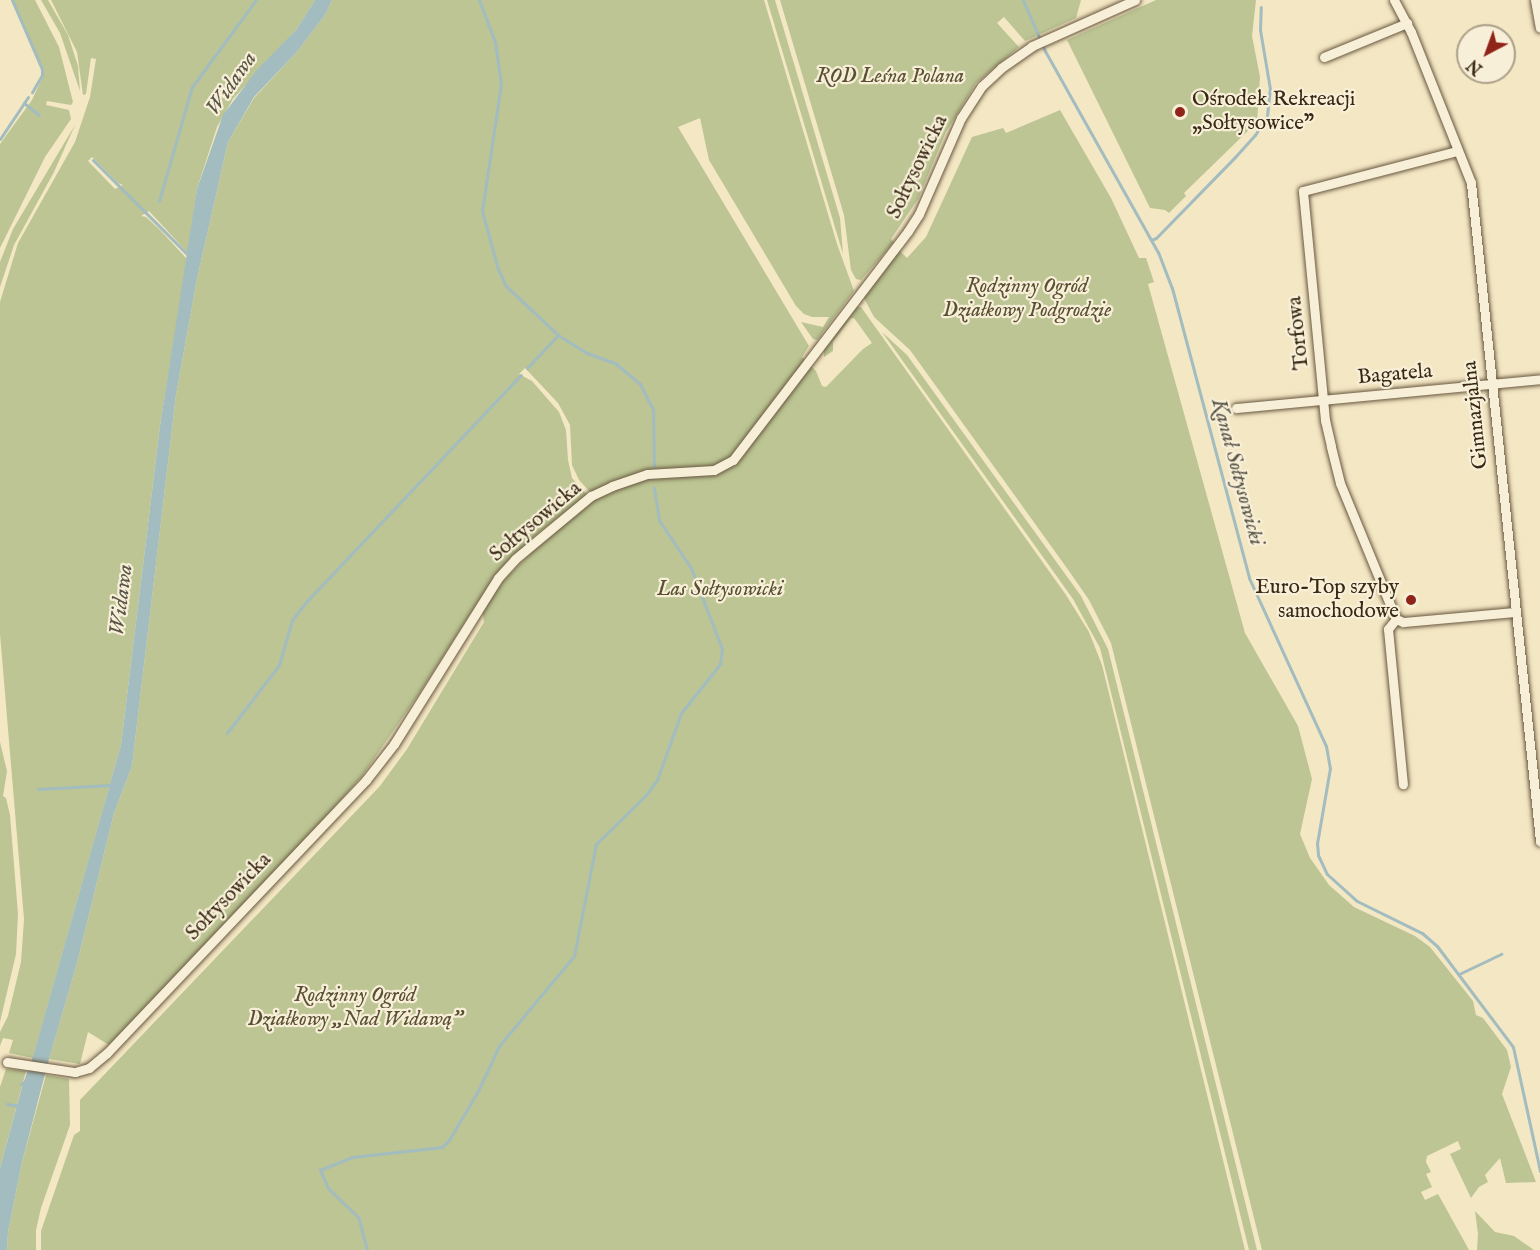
<!DOCTYPE html>
<meta charset="utf-8">
<style>
body{margin:0}
#map{position:relative;width:1540px;height:1250px;overflow:hidden;background:#f4e7c3;font-family:"IM FELL English",serif}
div>[style]{position:absolute}
.green>*{inset:0;background:#bcc593}
.water>*{inset:0;background:#a2bcbf}
.stream>*{height:3px;margin:-1.5px;padding:0 1.5px;transform-origin:1.5px;border-radius:1.5px;background:#a2bcbf}
.roads{filter:drop-shadow(0 0 2px #685840) drop-shadow(0 0 2px #685840)}
.minor>*{height:9px;margin:-4.5px;padding:0 4.5px;transform-origin:4.5px;border-radius:4.5px;background:#f8efd8}
.dots>*{width:16px;height:16px;translate:-50% -50%;box-sizing:border-box;border:3px solid #f8efd8;border-radius:50%}
span{translate:-50% -50%;white-space:nowrap;text-align:center;line-height:1.15;-webkit-text-stroke:4.5px #f8efd8;paint-order:stroke}
.park-label{font-size:21px;color:#5a5034;font-style:italic}
.poi-label{font-size:21px;color:#392914}
.left{translate:0 -50%;text-align:left}
.right{translate:-100% -50%;text-align:right}
.street-label{font-size:21px;color:#392914}
.water-label{font-size:22px;color:#585547;font-style:italic}
.north{position:absolute;left:1456px;top:24px;width:60px;height:60px;box-sizing:border-box;background:#f8efd8;border:2px solid #aca08a;border-radius:50%;rotate:221deg;font-size:16px;font-weight:700;line-height:24px;text-align:center;color:#392914}
.north::after{content:'';display:block;margin:auto;width:21px;height:27px;background:#8f2418;clip-path:polygon(50% 0,100% 100%,50% 72%,0 100%)}
</style>
<div id="map">
<div class="green">
<div style="clip-path:polygon(13px 0,35px 0,59px 47px,73px 102px,71px 105px,47px 101px,46px 105px,69px 110px,71px 119px,45px 157px,0 248px,0 144px,32px 100px,44px 74px)"></div>
<div style="clip-path:polygon(41px 0,48px 0,68px 35px,78px 66px,80px 91px,60px 33px)"></div>
<div style="clip-path:polygon(evenodd,51px 0,315px 0,296px 30px,233px 99px,217px 127px,197px 189px,188px 253px,149px 211px,141px 216px,146px 217px,160px 230px,187px 259px,160px 426px,121px 745px,33px 1058px,9px 1053px,13px 1040px,3px 1038px,0 1046px,0 1032px,8px 1016px,21px 962px,24px 919px,0 634px,0 302px,18px 243px,75px 142px,90px 97px,96px 59px,91px 58px,86px 94px,83px 95px,77px 52px,51px 0,92px 157px,118px 183px,123px 185px,115px 189px,88px 161px,92px 157px)"></div>
<div style="clip-path:polygon(332px 0,764px 0,837px 244px,854px 291px,817px 340px,813px 339px,801px 322px,823px 327px,829px 317px,812px 317px,804px 314px,796px 306px,709px 160px,700px 118px,678px 127px,809px 346px,802px 357px,816px 371px,822px 386px,826px 387px,863px 349px,872px 343px,854px 318px,851px 318px,833px 342px,833px 351px,824px 357px,824px 346px,855px 307px,861px 307px,1066px 595px,1089px 632px,1102px 665px,1245px 1250px,41px 1250px,41px 1231px,74px 1135px,80px 1131px,80px 1100px,380px 786px,407px 749px,484px 622px,482px 608px,507px 577px,591px 493px,579px 480px,572px 465px,570px 425px,558px 403px,525px 368px,519px 374px,532px 381px,559px 412px,566px 430px,568px 460px,572px 478px,587px 495px,537px 534px,495px 575px,421px 691px,362px 776px,298px 848px,109px 1045px,88px 1032px,80px 1064px,49px 1059px,77px 963px,114px 813px,132px 766px,176px 395px,197px 279px,228px 142px,254px 98px,296px 53px,325px 15px)"></div>
<div style="clip-path:polygon(767px 0,775px 0,840px 218px,843px 254px)"></div>
<div style="clip-path:polygon(780px 0,1081px 0,1076px 18px,1025px 41px,1004px 17px,997px 23px,1019px 47px,976px 83px,946px 132px,918px 199px,891px 239px,894px 242px,861px 280px,856px 279px,851px 270px,844px 215px)"></div>
<div style="clip-path:polygon(1156px 0,1256px 0,1252px 36px,1260px 77px,1257px 122px,1184px 193px,1186px 196px,1169px 213px,1165px 210px,1150px 208px,1067px 40px)"></div>
<div style="clip-path:polygon(1060px 110px,1111px 198px,1139px 258px,1146px 258px,1154px 282px,1148px 284px,1245px 633px,1298px 726px,1312px 779px,1300px 834px,1310px 858px,1329px 885px,1354px 907px,1415px 936px,1430px 947px,1473px 1001px,1476px 1015px,1483px 1018px,1507px 1050px,1511px 1067px,1502px 1094px,1536px 1182px,1506px 1183px,1500px 1158px,1485px 1175px,1488px 1182px,1479px 1187px,1471px 1198px,1450px 1154px,1461px 1149px,1458px 1141px,1427px 1156px,1426px 1162px,1431px 1172px,1426px 1174px,1432px 1187px,1421px 1192px,1425px 1200px,1438px 1194px,1469px 1250px,1262px 1250px,1111px 643px,1089px 600px,1069px 571px,910px 350px,874px 317px,864px 298px,864px 295px,899px 250px,907px 258px,926px 237px,972px 137px,1003px 128px,1006px 133px)"></div>
<div style="clip-path:polygon(75px 125px,54px 172px,14px 245px,0 287px,0 262px,13px 229px)"></div>
<div style="clip-path:polygon(882px 332px,907px 355px,1081px 596px,1108px 649px,1257px 1250px,1249px 1250px,1100px 648px,1073px 599px)"></div>
<div style="clip-path:polygon(0 742px,7px 771px,3px 796px,6px 798px,10px 815px,18px 914px,16px 954px,0 1022px)"></div>
<div style="clip-path:polygon(6px 1069px,26px 1071px,0 1168px,0 1087px)"></div>
<div style="clip-path:polygon(46px 1075px,69px 1079px,70px 1125px,41px 1208px,36px 1230px,36px 1250px,7px 1250px,8px 1232px,22px 1162px)"></div>
<div style="clip-path:polygon(1475px 1211px,1495px 1232px,1514px 1236px,1534px 1250px,1477px 1250px,1478px 1234px)"></div>
</div>
<div class="water">
<div style="clip-path:polygon(315px 0,332px 0,325px 15px,296px 53px,254px 97px,228px 142px,197px 279px,176px 395px,132px 766px,114px 813px,77px 963px,49px 1059px,22px 1162px,8px 1232px,7px 1250px,0 1250px,0 1168px,22px 1087px,20px 1084px,24px 1081px,33px 1057px,121px 745px,160px 426px,197px 189px,223px 115px,257px 70px,296px 30px)"></div>
</div>
<div class="stream">
<div style="left:12px;top:0;width:75px;rotate:66.5deg"></div>
<div style="left:42px;top:69px;width:6px;rotate:90deg"></div>
<div style="left:42px;top:75px;width:20px;rotate:120deg"></div>
<div style="left:479px;top:0;width:45px;rotate:69.1deg"></div>
<div style="left:495px;top:42px;width:42px;rotate:81.9deg"></div>
<div style="left:501px;top:84px;width:128px;rotate:98.5deg"></div>
<div style="left:482px;top:211px;width:60px;rotate:74.6deg"></div>
<div style="left:498px;top:269px;width:19px;rotate:65deg"></div>
<div style="left:506px;top:286px;width:71px;rotate:43.3deg"></div>
<div style="left:558px;top:335px;width:34px;rotate:32deg"></div>
<div style="left:587px;top:353px;width:30px;rotate:20deg"></div>
<div style="left:615px;top:363px;width:33px;rotate:40deg"></div>
<div style="left:640px;top:384px;width:29px;rotate:63deg"></div>
<div style="left:653px;top:410px;width:56px;rotate:89deg"></div>
<div style="left:1023px;top:0;width:56px;rotate:66.7deg"></div>
<div style="left:1045px;top:51px;width:231px;rotate:60.7deg"></div>
<div style="left:1158px;top:252px;width:39px;rotate:69deg"></div>
<div style="left:1172px;top:288px;width:300px;rotate:75.1deg"></div>
<div style="left:1249px;top:578px;width:185px;rotate:65.4deg"></div>
<div style="left:1326px;top:746px;width:22px;rotate:80deg"></div>
<div style="left:1330px;top:768px;width:76px;rotate:99.8deg"></div>
<div style="left:1317px;top:843px;width:12px;rotate:85deg"></div>
<div style="left:1318px;top:855px;width:21px;rotate:65deg"></div>
<div style="left:1327px;top:874px;width:40px;rotate:42deg"></div>
<div style="left:1357px;top:901px;width:72px;rotate:26.2deg"></div>
<div style="left:1422px;top:933px;width:20px;rotate:41deg"></div>
<div style="left:1437px;top:946px;width:126px;rotate:53deg"></div>
<div style="left:1513px;top:1047px;width:127px;rotate:77.7deg"></div>
<div style="left:28px;top:97px;width:7px;rotate:124deg"></div>
<div style="left:24px;top:103px;width:19px;rotate:39deg"></div>
<div style="left:0;top:139px;width:43px;rotate:-56.3deg"></div>
<div style="left:93px;top:160px;width:136px;rotate:45deg"></div>
<div style="left:159px;top:201px;width:119px;rotate:-73.9deg"></div>
<div style="left:192px;top:87px;width:108px;rotate:-53.7deg"></div>
<div style="left:1151px;top:240px;width:5px;rotate:-22deg"></div>
<div style="left:1156px;top:238px;width:113px;rotate:-45.7deg"></div>
<div style="left:1235px;top:157px;width:30px;rotate:-48deg"></div>
<div style="left:1255px;top:135px;width:22px;rotate:-58deg"></div>
<div style="left:1267px;top:116px;width:27px;rotate:-84deg"></div>
<div style="left:1270px;top:89px;width:60px;rotate:-99.6deg"></div>
<div style="left:1260px;top:30px;width:23px;rotate:-88deg"></div>
<div style="left:527px;top:368px;width:45px;rotate:-46.8deg"></div>
<div style="left:227px;top:733px;width:86px;rotate:-52.6deg"></div>
<div style="left:279px;top:665px;width:47px;rotate:-73.9deg"></div>
<div style="left:292px;top:620px;width:24px;rotate:-52deg"></div>
<div style="left:307px;top:601px;width:311px;rotate:-46.6deg"></div>
<div style="left:38px;top:789px;width:73px;rotate:-3.1deg"></div>
<div style="left:1459px;top:974px;width:47px;rotate:-25.5deg"></div>
<div style="left:7px;top:1104px;width:13px;rotate:9deg"></div>
<div style="left:367px;top:1250px;width:34px;rotate:-105deg"></div>
<div style="left:358px;top:1217px;width:42px;rotate:-136deg"></div>
<div style="left:328px;top:1188px;width:20px;rotate:-114deg"></div>
<div style="left:320px;top:1170px;width:35px;rotate:-22deg"></div>
<div style="left:352px;top:1157px;width:91px;rotate:-6.3deg"></div>
<div style="left:442px;top:1147px;width:10px;rotate:-45deg"></div>
<div style="left:449px;top:1140px;width:59px;rotate:-59.5deg"></div>
<div style="left:479px;top:1089px;width:47px;rotate:-65.1deg"></div>
<div style="left:499px;top:1046px;width:117px;rotate:-50.2deg"></div>
<div style="left:574px;top:956px;width:114px;rotate:-78.9deg"></div>
<div style="left:596px;top:844px;width:70px;rotate:-44.4deg"></div>
<div style="left:646px;top:795px;width:19px;rotate:-54deg"></div>
<div style="left:657px;top:780px;width:71px;rotate:-70.3deg"></div>
<div style="left:681px;top:713px;width:63px;rotate:-51.5deg"></div>
<div style="left:720px;top:664px;width:15px;rotate:-82deg"></div>
<div style="left:722px;top:649px;width:87px;rotate:-110.9deg"></div>
<div style="left:691px;top:568px;width:58px;rotate:-123.7deg"></div>
<div style="left:659px;top:520px;width:33px;rotate:-99deg"></div>
</div>
<div class="roads">
<div class="minor">
<div style="left:1394px;top:0;width:36px;rotate:62deg"></div>
<div style="left:1411px;top:32px;width:162px;rotate:68.3deg"></div>
<div style="left:1471px;top:183px;width:662px;rotate:84.01deg"></div>
<div style="left:1535px;top:0;width:28px;rotate:80deg"></div>
<div style="left:1324px;top:57px;width:90px;rotate:-22.3deg"></div>
<div style="left:1236px;top:408px;width:305px;rotate:-5.4deg"></div>
<div style="left:1396px;top:619px;width:147px;rotate:-112.4deg"></div>
<div style="left:1340px;top:483px;width:38px;rotate:-104deg"></div>
<div style="left:1331px;top:446px;width:27px;rotate:-103deg"></div>
<div style="left:1325px;top:420px;width:230px;rotate:-95.5deg"></div>
<div style="left:1303px;top:191px;width:159px;rotate:-14.6deg"></div>
<div style="left:1396px;top:619px;width:13px;rotate:129deg"></div>
<div style="left:1388px;top:629px;width:156px;rotate:84.5deg"></div>
<div style="left:1396px;top:619px;width:8px;rotate:23deg"></div>
<div style="left:1403px;top:622px;width:113px;rotate:-5.1deg"></div>
<div style="left:7px;top:1062px;width:69px;rotate:8.4deg"></div>
<div style="left:75px;top:1072px;width:15px;rotate:-16deg"></div>
<div style="left:89px;top:1068px;width:23px;rotate:-40deg"></div>
<div style="left:107px;top:1053px;width:376px;rotate:-46.5deg"></div>
<div style="left:366px;top:780px;width:46px;rotate:-52.1deg"></div>
<div style="left:394px;top:744px;width:196px;rotate:-57.9deg"></div>
<div style="left:498px;top:578px;width:25px;rotate:-48deg"></div>
<div style="left:515px;top:559px;width:99px;rotate:-39.7deg"></div>
<div style="left:591px;top:496px;width:23px;rotate:-25deg"></div>
<div style="left:612px;top:486px;width:37px;rotate:-19deg"></div>
<div style="left:647px;top:474px;width:67px;rotate:-3.4deg"></div>
<div style="left:714px;top:470px;width:21px;rotate:-28deg"></div>
<div style="left:733px;top:460px;width:288px;rotate:-52.6deg"></div>
<div style="left:908px;top:231px;width:20px;rotate:-57deg"></div>
<div style="left:919px;top:214px;width:105px;rotate:-66.4deg"></div>
<div style="left:961px;top:118px;width:38px;rotate:-57deg"></div>
<div style="left:982px;top:86px;width:26px;rotate:-43deg"></div>
<div style="left:1001px;top:68px;width:38px;rotate:-35deg"></div>
<div style="left:1032px;top:46px;width:113px;rotate:-24.1deg"></div>
</div>
</div>
<div class="dots">
<div style="left:1180px;top:112px;background:#8f2418"></div>
<div style="left:1411px;top:600px;background:#8f2418"></div>
</div>
<div class="park-label">
<span style="left:890px;top:77px">ROD Leśna Polana</span>
<span style="left:1027px;top:299px">Rodzinny Ogród<br>Działkowy Podgrodzie</span>
<span style="left:720px;top:590px">Las Sołtysowicki</span>
<span style="left:355px;top:1008px">Rodzinny Ogród<br>Działkowy „Nad Widawą”</span>
</div>
<div class="poi-label">
<span class="left" style="left:1192px;top:112px">Ośrodek Rekreacji<br>„Sołtysowice”</span>
<span class="right" style="left:1399px;top:600px">Euro-Top szyby<br>samochodowe</span>
</div>
<div class="street-label">
<span style="left:918px;top:167px;rotate:-64deg">Sołtysowicka</span>
<span style="left:1299px;top:333px;rotate:-96deg">Torfowa</span>
<span style="left:1395px;top:375px;rotate:-5deg">Bagatela</span>
<span style="left:1476px;top:415px;rotate:-96deg">Gimnazjalna</span>
<span style="left:536px;top:522px;rotate:-40deg">Sołtysowicka</span>
<span style="left:229px;top:897px;rotate:-46deg">Sołtysowicka</span>
</div>
<div class="water-label">
<span style="left:232px;top:84px;rotate:-55deg">Widawa</span>
<span style="left:1237px;top:472px;rotate:75deg">Kanał Sołtysowicki</span>
<span style="left:122px;top:600px;rotate:-83deg">Widawa</span>
</div>
<div class="north">N</div>
</div>
